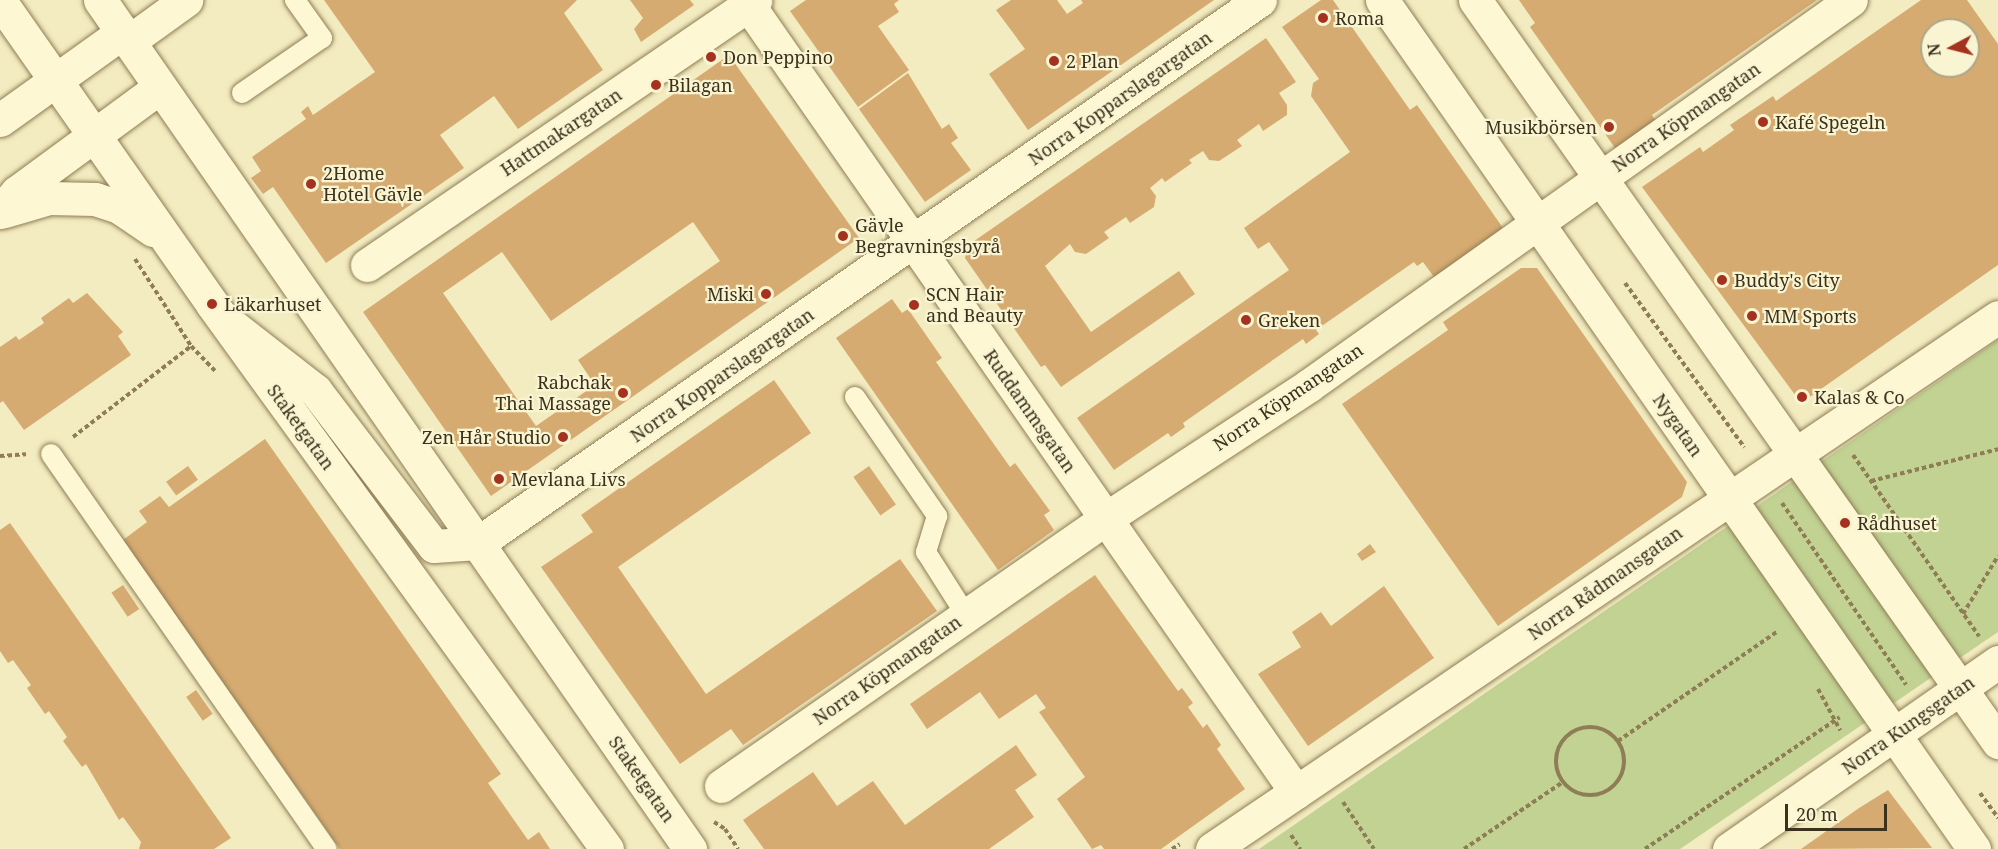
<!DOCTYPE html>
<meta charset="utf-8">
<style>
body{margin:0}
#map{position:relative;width:1998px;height:849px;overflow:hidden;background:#f3ecc0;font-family:"Noto Serif",serif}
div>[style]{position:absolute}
.green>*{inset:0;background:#c1d293}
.building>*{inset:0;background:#d6ab71;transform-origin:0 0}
.path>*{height:4px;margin-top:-2px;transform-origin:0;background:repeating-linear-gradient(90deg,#8f7d55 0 4.5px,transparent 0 7.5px)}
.path>.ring{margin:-2px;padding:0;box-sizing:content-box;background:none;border:4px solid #8f7d55;border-radius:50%}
.roads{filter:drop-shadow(0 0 2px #8f7d55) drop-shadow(0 0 2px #8f7d55)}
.lane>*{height:20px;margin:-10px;padding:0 10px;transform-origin:10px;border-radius:10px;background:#fdf7d4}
.street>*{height:33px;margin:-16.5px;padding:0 16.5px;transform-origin:16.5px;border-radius:16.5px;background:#fdf7d4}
.secondary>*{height:33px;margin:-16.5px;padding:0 16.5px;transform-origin:16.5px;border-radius:16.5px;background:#fdf7d4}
.dots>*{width:16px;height:16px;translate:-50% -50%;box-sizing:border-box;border:3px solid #f9f4d1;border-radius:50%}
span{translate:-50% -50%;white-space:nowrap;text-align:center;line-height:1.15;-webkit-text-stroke:4.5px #f9f4d1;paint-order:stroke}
.poi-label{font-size:18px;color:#3c311c}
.left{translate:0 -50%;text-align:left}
.right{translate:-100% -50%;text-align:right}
.street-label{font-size:18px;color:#3c311c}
.north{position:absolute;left:1920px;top:18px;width:60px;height:60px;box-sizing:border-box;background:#f9f4d1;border:2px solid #ada689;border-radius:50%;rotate:263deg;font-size:16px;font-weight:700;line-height:24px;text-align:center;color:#3c311c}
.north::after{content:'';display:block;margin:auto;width:21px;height:27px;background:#a5321e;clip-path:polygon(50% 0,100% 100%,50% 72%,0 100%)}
.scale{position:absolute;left:1785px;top:804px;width:102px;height:27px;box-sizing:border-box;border:3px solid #3c311c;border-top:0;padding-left:8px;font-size:18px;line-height:21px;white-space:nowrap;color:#3c311c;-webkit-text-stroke:4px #f9f4d1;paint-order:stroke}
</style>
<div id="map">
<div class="green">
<div style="clip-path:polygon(1998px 340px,1998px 632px,1680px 849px,1259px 849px)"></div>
</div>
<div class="building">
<div style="clip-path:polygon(324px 0,577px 0,564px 13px,603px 70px,518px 129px,494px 96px,440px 135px,464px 168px,326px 263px,273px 187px,263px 194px,251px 178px,261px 171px,252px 157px,306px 119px,301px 112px,308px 106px,313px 115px,375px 72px)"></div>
<div style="clip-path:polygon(630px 0,690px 0,694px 5px,641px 42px,634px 29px,643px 18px)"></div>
<div style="clip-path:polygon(806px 0,899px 0,894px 4px,899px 12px,878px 26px,909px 70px,858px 107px,790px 11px)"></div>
<div style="clip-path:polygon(1011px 0,1057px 0,1067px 14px,1083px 3px,1081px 0,1214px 0,1028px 130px,989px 74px,1025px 49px,996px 10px)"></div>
<div style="clip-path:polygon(1321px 0,1333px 0,1410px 110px,1417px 105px,1503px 228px,1434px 277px,1423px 262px,1417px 266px,1414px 262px,1316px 330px,1319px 334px,1306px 344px,1303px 339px,1183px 423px,1185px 427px,1171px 437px,1168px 433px,1114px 470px,1077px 418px,1289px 270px,1269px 242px,1258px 249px,1244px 228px,1350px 152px,1311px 96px,1313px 83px,1319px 79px,1282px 27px)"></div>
<div style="clip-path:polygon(1519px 0,1817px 0,1652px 115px,1655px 120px,1615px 148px,1530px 27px,1535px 23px)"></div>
<div style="clip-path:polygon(evenodd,1921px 0,1967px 0,1998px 44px,1998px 265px,1801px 403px,1642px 187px,1700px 147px,1703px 152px,1734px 130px,1730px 125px,1773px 96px,1776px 101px,1921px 0,1932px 30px,1968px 30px,1968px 66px,1932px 66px,1932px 30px)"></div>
<div style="clip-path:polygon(1266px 38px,1296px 82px,1279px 93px,1287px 105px,1287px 115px,1263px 131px,1259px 124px,1237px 140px,1242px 146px,1219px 161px,1209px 160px,1203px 151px,1189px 160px,1192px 163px,1165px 182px,1162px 178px,1150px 188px,1156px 196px,1154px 207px,1130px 223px,1126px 217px,1104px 232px,1109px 238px,1086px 254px,1075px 252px,1070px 244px,1045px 266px,1091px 332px,1179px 271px,1195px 294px,1061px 387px,1045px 365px,1041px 367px,965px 258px,967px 246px)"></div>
<div style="clip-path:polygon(evenodd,729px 55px,859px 238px,491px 496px,363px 312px,729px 55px,693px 222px,720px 261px,578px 360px,595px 385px,536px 426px,443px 293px,502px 252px,551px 321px,693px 222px)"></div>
<div style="clip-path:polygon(908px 73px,942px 129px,949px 124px,958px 138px,951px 143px,971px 170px,925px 202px,859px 109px)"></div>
<div style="clip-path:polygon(1521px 268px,1537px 268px,1687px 482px,1682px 497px,1498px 626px,1342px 404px,1448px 330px,1443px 322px)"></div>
<div style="clip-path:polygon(87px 293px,123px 332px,118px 336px,131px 355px,24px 430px,3px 401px,0 403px,0 347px,16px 336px,19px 340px,44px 323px,41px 318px,69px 298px,73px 303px)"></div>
<div style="clip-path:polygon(892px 299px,902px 313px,908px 309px,942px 358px,936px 362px,1010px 467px,1015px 463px,1050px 511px,1044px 515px,1054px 530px,998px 570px,836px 338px)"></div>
<div style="clip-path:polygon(774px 380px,811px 433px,618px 567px,706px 694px,900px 559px,937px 611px,743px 745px,731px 729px,680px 764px,541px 567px,593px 532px,581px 515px)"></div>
<div style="clip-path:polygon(265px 439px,501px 774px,488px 783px,528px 840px,539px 832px,550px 849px,340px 849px,123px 540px,147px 522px,139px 511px,160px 496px,169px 507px)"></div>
<div style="left:188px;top:466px;width:17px;height:27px;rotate:54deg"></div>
<div style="left:869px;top:466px;width:47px;height:19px;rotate:55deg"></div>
<div style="clip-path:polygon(10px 523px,231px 838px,214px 849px,139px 849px,141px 842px,123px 817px,119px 820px,86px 764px,82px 767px,63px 741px,67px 737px,49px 711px,45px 714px,27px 688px,31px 685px,13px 660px,8px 663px,0 651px,0 530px)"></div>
<div style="clip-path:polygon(1370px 544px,1376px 552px,1362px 561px,1357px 554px)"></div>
<div style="clip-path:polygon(1095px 575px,1178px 691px,1182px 688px,1193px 703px,1188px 707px,1203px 728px,1207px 724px,1221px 745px,1217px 749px,1245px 789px,1161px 849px,1104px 849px,1101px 845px,1092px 849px,1057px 799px,1085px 777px,1039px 712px,1046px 708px,1036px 694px,999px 719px,980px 692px,927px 729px,910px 704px)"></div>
<div style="left:123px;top:585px;width:29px;height:14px;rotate:56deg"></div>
<div style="clip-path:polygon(1384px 586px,1434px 658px,1308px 746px,1258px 674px,1301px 647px,1292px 632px,1321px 612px,1331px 626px)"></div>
<div style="left:196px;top:690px;width:29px;height:12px;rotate:55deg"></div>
<div style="clip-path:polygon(1016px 745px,1037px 775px,1015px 790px,1034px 817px,989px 849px,764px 849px,743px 820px,813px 772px,837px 806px,873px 781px,905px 825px)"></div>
<div style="clip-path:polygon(1888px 790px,1932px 848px,1801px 849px,1859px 808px)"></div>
</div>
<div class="path">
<div style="left:135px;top:259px;width:103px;rotate:57.2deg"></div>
<div style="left:191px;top:346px;width:36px;rotate:46deg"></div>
<div style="left:1625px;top:283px;width:203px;rotate:54deg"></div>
<div style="left:73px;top:437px;width:149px;rotate:-37.6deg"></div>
<div style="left:1853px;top:455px;width:221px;rotate:55.2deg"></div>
<div style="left:0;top:456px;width:26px;rotate:-4deg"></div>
<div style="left:1871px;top:481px;width:131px;rotate:-14.1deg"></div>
<div style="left:1782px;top:503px;width:220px;rotate:55.7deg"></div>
<div style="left:1963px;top:614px;width:68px;rotate:-58.9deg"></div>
<div style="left:1818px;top:689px;width:47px;rotate:61.8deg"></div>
<div class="ring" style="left:1556px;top:727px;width:64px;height:64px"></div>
<div style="left:1618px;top:741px;width:194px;rotate:-34.5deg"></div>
<div style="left:1980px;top:793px;width:31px;rotate:54deg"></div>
<div style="left:1343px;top:802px;width:56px;rotate:56.6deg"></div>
<div style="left:714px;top:822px;width:13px;rotate:32deg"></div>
<div style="left:725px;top:829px;width:24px;rotate:57deg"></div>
<div style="left:1291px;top:835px;width:17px;rotate:57deg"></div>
<div style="left:1172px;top:849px;width:9px;rotate:-32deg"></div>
<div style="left:1464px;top:849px;width:120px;rotate:-34.1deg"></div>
<div style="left:1645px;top:849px;width:235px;rotate:-34.1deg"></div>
</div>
<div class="roads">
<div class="lane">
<div style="left:242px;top:93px;width:97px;rotate:-34.5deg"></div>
<div style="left:322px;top:38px;width:47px;rotate:-125.4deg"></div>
<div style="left:855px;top:397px;width:145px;rotate:55.4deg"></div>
<div style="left:937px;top:516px;width:38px;rotate:107deg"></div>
<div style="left:926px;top:552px;width:75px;rotate:57.6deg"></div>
<div style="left:51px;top:454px;width:482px;rotate:55.1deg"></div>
</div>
<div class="street">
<div style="left:745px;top:0;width:965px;rotate:55.17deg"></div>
<div style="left:1382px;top:0;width:1035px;rotate:55.11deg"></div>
<div style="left:1475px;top:0;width:908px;rotate:54.82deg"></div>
<div style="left:128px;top:42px;width:72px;rotate:-35.9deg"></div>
<div style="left:367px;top:265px;width:470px;rotate:-34.3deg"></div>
<div style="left:234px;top:327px;width:103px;rotate:37.9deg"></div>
<div style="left:315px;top:390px;width:196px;rotate:52.7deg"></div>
<div style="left:434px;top:546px;width:44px;rotate:-3.9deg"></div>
<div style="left:478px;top:543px;width:952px;rotate:-34.78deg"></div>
<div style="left:721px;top:786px;width:468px;rotate:-34.8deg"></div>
<div style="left:1105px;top:519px;width:243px;rotate:-33.2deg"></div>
<div style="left:1308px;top:386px;width:666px;rotate:-35.41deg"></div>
</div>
<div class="secondary">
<div style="left:100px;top:0;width:1034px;rotate:55.2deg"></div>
<div style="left:0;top:1px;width:370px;rotate:55deg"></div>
<div style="left:212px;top:304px;width:673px;rotate:54.07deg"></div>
<div style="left:0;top:120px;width:151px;rotate:-35.6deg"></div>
<div style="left:5px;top:211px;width:46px;rotate:-16.5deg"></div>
<div style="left:49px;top:198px;width:46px;rotate:1.2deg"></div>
<div style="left:95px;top:199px;width:25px;rotate:18deg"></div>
<div style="left:119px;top:207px;width:41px;rotate:34.1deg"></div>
<div style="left:0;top:212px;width:26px;rotate:-50deg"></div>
<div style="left:17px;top:192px;width:177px;rotate:-36.3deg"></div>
<div style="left:1212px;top:849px;width:949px;rotate:-34.09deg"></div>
<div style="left:1729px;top:849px;width:328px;rotate:-34.8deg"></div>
</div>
</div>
<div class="dots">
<div style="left:1323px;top:18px;background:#a5321e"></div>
<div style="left:711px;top:57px;background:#a5321e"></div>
<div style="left:1054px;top:61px;background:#a5321e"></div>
<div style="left:656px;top:85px;background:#a5321e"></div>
<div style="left:1763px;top:122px;background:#a5321e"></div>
<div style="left:1609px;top:127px;background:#a5321e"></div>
<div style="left:311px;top:184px;background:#a5321e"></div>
<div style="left:843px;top:236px;background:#a5321e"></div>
<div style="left:1722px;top:280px;background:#a5321e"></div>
<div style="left:766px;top:294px;background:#a5321e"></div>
<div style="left:212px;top:304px;background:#a5321e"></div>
<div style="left:914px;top:305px;background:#a5321e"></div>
<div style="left:1752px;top:316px;background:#a5321e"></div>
<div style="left:1246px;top:320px;background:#a5321e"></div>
<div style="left:623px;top:393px;background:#a5321e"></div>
<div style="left:1802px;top:397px;background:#a5321e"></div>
<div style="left:563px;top:437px;background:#a5321e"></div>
<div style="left:499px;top:479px;background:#a5321e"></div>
<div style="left:1845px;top:523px;background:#a5321e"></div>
</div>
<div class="poi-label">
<span class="left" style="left:1335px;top:18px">Roma</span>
<span class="left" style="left:723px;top:57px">Don Peppino</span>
<span class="left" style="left:1066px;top:61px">2 Plan</span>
<span class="left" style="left:668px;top:85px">Bilagan</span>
<span class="left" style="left:1775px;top:122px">Kafé Spegeln</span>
<span class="right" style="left:1597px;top:127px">Musikbörsen</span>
<span class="left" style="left:323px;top:184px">2Home<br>Hotel Gävle</span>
<span class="left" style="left:855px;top:236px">Gävle<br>Begravningsbyrå</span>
<span class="left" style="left:1734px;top:280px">Buddy's City</span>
<span class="right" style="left:754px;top:294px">Miski</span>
<span class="left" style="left:926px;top:305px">SCN Hair<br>and Beauty</span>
<span class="left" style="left:224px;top:304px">Läkarhuset</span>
<span class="left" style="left:1764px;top:316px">MM Sports</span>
<span class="left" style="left:1258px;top:320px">Greken</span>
<span class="right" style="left:611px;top:393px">Rabchak<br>Thai Massage</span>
<span class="left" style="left:1814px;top:397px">Kalas &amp; Co</span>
<span class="right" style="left:551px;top:437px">Zen Hår Studio</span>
<span class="left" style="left:511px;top:479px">Mevlana Livs</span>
<span class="left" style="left:1857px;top:523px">Rådhuset</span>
</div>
<div class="street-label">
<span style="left:1120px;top:98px;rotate:-35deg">Norra Kopparslagargatan</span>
<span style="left:1686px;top:117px;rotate:-35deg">Norra Köpmangatan</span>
<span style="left:561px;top:132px;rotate:-34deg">Hattmakargatan</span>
<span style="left:722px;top:375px;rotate:-35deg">Norra Kopparslagargatan</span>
<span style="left:1288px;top:397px;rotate:-34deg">Norra Köpmangatan</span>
<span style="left:1030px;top:411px;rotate:55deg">Ruddammsgatan</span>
<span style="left:1678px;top:425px;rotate:55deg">Nygatan</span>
<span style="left:301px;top:427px;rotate:54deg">Staketgatan</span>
<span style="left:1605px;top:583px;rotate:-35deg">Norra Rådmansgatan</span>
<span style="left:887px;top:670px;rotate:-35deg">Norra Köpmangatan</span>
<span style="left:1908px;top:725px;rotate:-35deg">Norra Kungsgatan</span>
<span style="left:642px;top:779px;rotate:55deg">Staketgatan</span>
</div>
<div class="north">N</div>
<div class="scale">20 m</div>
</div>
